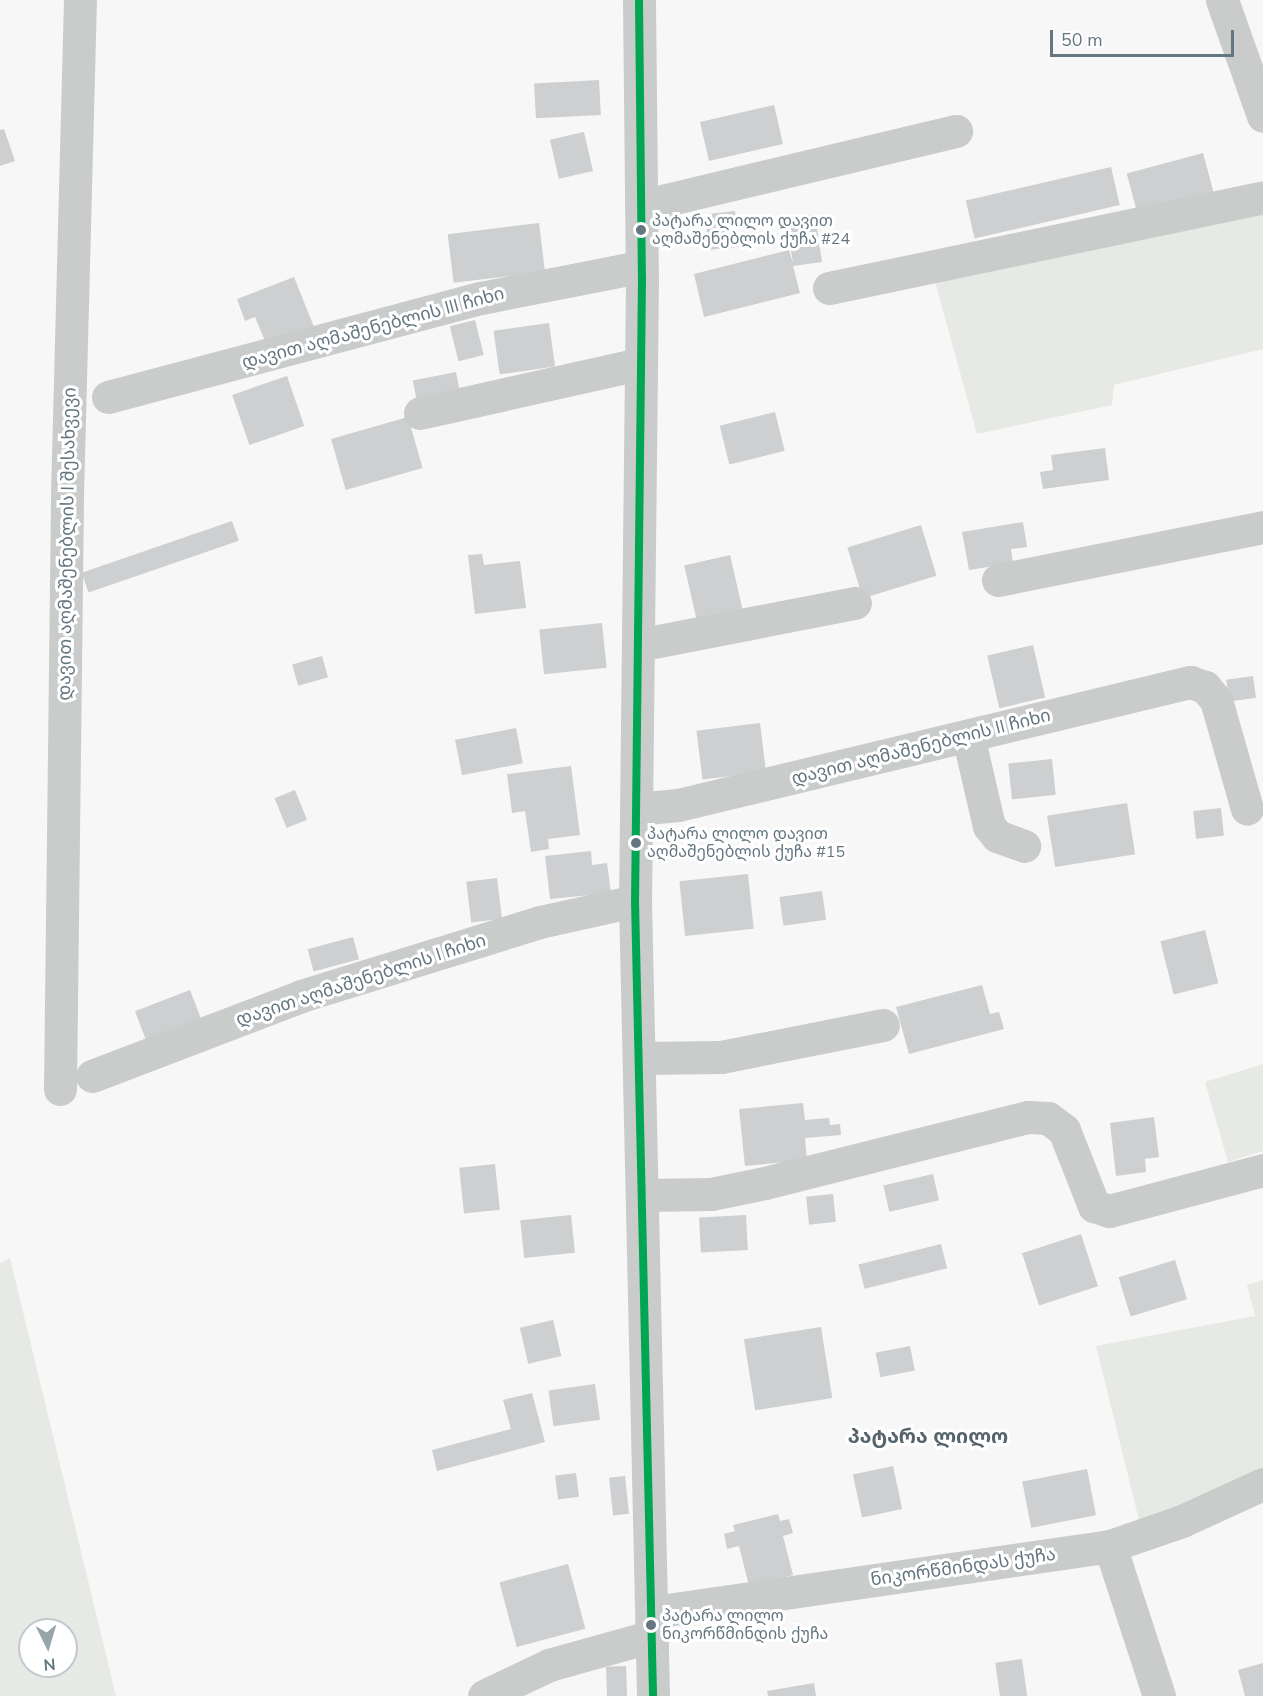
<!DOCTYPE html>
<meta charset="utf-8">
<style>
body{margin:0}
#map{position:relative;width:1263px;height:1696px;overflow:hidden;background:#f7f7f7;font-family:"Nunito Sans","Noto Sans Georgian",sans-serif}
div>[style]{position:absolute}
.green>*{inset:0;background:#e6e9e4}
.building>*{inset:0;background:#cdcfd0;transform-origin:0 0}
.minor>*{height:33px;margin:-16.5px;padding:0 16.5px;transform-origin:16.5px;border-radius:16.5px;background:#cacccc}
.bus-1>*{height:8px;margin:-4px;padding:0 4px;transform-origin:4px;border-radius:4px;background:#00a651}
.dots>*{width:16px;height:16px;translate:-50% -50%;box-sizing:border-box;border:3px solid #fff;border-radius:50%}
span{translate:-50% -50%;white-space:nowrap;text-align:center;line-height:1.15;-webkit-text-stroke:6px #fff;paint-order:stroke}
.bus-label{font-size:16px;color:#647780}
.left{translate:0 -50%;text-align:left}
.street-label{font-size:18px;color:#647780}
.neighbourhood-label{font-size:20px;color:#56646b;font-weight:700}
.north{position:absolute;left:18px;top:1618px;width:60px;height:60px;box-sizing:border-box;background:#fff;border:2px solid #c1c9cc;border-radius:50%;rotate:175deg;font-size:16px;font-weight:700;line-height:24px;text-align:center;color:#647780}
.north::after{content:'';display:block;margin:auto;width:21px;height:27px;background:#97a4aa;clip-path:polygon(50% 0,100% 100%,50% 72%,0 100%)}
.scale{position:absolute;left:1050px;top:30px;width:184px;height:27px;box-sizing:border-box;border:3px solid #647780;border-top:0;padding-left:8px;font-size:18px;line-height:21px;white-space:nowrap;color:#647780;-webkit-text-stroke:4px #fff;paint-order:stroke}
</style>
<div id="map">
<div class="green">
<div style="clip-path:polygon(1263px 213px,1263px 349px,1114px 385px,1112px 405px,977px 434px,934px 278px)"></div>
<div style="clip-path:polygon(1263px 1064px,1263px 1151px,1228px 1162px,1205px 1082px)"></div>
<div style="clip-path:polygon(evenodd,10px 1258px,116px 1696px,0 1696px,0 1263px,10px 1258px,30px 1630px,66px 1630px,66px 1666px,30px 1666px,30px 1630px)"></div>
<div style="clip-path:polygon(1263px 1280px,1263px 1471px,1140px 1524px,1096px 1346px,1255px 1316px,1247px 1285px)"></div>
</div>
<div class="building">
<div style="left:599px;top:80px;width:35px;height:65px;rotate:87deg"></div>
<div style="left:774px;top:105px;width:40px;height:76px;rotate:77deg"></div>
<div style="clip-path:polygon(4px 129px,15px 161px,0 166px,0 130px)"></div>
<div style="left:584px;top:132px;width:40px;height:35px;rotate:77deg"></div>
<div style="left:1203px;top:153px;width:42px;height:79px;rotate:75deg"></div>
<div style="left:1111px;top:167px;width:39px;height:149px;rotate:77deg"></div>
<div style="left:735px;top:211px;width:36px;height:30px;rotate:84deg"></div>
<div style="clip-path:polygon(815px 214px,822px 262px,793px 266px,800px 293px,704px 317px,694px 274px,789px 250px,793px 263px,786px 218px)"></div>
<div style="left:539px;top:223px;width:49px;height:92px;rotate:83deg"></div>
<div style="clip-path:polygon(294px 277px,314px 327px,267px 346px,255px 317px,245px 321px,237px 299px)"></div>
<div style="left:475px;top:320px;width:36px;height:26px;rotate:76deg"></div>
<div style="left:549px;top:323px;width:44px;height:56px;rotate:82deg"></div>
<div style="left:456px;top:372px;width:20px;height:44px;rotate:79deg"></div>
<div style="left:287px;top:376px;width:53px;height:58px;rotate:71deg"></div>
<div style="left:775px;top:412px;width:40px;height:57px;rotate:76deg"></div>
<div style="left:408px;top:417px;width:53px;height:80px;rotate:74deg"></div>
<div style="clip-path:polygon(1105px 448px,1109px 480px,1043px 489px,1040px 472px,1053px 470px,1051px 455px)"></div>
<div style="left:232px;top:521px;width:21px;height:159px;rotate:71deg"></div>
<div style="clip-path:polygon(1023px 522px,1027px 547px,1011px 549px,1013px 563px,969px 570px,962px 532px)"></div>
<div style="left:921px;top:525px;width:53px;height:77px;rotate:73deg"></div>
<div style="clip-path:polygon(482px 554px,484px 565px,520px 561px,526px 608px,475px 614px,468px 555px)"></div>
<div style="left:730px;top:555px;width:55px;height:47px;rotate:77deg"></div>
<div style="left:602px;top:623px;width:45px;height:63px;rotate:84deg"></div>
<div style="left:1033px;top:645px;width:54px;height:47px;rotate:77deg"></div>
<div style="left:322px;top:656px;width:22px;height:31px;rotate:74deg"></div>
<div style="left:1253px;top:676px;width:22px;height:27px;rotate:82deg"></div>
<div style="left:760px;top:723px;width:49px;height:64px;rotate:83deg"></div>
<div style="left:516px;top:728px;width:36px;height:62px;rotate:79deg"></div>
<div style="left:1052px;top:759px;width:36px;height:44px;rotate:84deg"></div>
<div style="clip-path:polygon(571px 766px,580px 835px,548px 839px,549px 849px,531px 852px,525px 811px,512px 813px,507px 774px)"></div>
<div style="left:295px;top:790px;width:32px;height:22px;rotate:68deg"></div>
<div style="left:1127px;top:803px;width:52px;height:81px;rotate:81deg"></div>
<div style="left:1221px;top:808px;width:28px;height:28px;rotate:84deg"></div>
<div style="clip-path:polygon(591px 851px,592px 865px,607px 863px,611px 893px,550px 899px,545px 856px)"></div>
<div style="left:748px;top:874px;width:55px;height:69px;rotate:84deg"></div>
<div style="left:497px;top:878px;width:41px;height:31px;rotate:83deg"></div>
<div style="left:822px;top:891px;width:29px;height:43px;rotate:82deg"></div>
<div style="left:1205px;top:930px;width:55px;height:46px;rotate:76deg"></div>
<div style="left:353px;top:937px;width:23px;height:47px;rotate:75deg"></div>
<div style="clip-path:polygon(982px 985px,990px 1014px,999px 1012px,1004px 1029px,909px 1054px,896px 1007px)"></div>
<div style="left:190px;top:990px;width:34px;height:59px;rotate:69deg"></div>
<div style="clip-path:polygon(803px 1103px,805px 1120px,829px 1118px,830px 1125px,840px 1124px,841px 1135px,805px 1138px,807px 1160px,745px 1166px,739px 1109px)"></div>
<div style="clip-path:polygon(1154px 1117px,1159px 1157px,1145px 1159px,1146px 1172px,1116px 1176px,1110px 1123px)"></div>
<div style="left:495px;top:1164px;width:46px;height:36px;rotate:84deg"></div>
<div style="left:933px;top:1174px;width:27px;height:51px;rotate:77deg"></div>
<div style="left:833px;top:1194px;width:28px;height:27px;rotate:84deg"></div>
<div style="left:571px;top:1215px;width:38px;height:51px;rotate:84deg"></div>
<div style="left:746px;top:1215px;width:35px;height:47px;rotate:87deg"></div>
<div style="left:1081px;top:1234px;width:55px;height:62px;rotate:72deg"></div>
<div style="left:941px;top:1244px;width:25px;height:85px;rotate:76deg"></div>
<div style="left:1175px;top:1260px;width:41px;height:59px;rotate:73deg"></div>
<div style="left:553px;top:1320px;width:37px;height:34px;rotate:77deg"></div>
<div style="left:821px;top:1327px;width:72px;height:78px;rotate:81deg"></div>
<div style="left:910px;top:1346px;width:25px;height:35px;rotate:79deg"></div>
<div style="left:595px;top:1384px;width:36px;height:47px;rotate:82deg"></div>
<div style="clip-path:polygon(532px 1393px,545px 1442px,437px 1471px,432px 1450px,511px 1429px,503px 1400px)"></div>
<div style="left:893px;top:1466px;width:44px;height:41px;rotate:78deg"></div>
<div style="left:1087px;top:1469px;width:47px;height:66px;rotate:79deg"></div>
<div style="left:576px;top:1473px;width:24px;height:21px;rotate:83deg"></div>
<div style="left:625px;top:1476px;width:38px;height:16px;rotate:84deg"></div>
<div style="clip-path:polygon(778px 1514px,780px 1521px,789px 1519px,793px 1533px,783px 1536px,793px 1575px,749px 1586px,739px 1546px,727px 1549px,724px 1534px,735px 1531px,733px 1525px)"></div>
<div style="left:568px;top:1564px;width:67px;height:71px;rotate:75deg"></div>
<div style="left:1022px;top:1659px;width:37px;height:27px;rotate:82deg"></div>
<div style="clip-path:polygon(1263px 1663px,1263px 1696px,1245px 1696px,1238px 1670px)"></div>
<div style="left:626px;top:1666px;width:30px;height:20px;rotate:88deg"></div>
<div style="clip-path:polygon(814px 1683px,816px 1696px,768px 1696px,767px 1691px)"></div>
</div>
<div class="minor">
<div style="left:639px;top:0;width:279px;rotate:89.4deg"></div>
<div style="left:642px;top:279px;width:622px;rotate:90.64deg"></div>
<div style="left:635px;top:901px;width:795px;rotate:88.7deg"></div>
<div style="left:1222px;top:0;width:123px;rotate:70.5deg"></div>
<div style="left:641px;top:206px;width:324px;rotate:-13.4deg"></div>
<div style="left:829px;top:288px;width:443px;rotate:-11.8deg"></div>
<div style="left:108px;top:397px;width:386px;rotate:-14.9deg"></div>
<div style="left:481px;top:298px;width:161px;rotate:-11.1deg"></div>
<div style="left:420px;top:413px;width:224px;rotate:-12.6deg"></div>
<div style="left:998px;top:580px;width:270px;rotate:-11.3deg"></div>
<div style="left:638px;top:645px;width:221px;rotate:-11deg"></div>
<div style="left:968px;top:736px;width:92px;rotate:76.9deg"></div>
<div style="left:989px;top:826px;width:13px;rotate:51deg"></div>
<div style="left:997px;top:836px;width:29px;rotate:20deg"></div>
<div style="left:636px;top:809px;width:42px;rotate:-5.4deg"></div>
<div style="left:678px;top:805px;width:527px;rotate:-13.51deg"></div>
<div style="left:1190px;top:682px;width:16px;rotate:18deg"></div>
<div style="left:1205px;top:687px;width:17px;rotate:50deg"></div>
<div style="left:1216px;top:700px;width:113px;rotate:74.1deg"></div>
<div style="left:640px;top:1058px;width:81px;rotate:-0.7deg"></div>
<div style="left:721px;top:1057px;width:165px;rotate:-11.2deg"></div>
<div style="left:92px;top:1076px;width:224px;rotate:-20.9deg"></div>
<div style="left:301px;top:996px;width:250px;rotate:-17.2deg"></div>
<div style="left:540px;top:922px;width:97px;rotate:-12.5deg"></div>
<div style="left:60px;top:1089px;width:594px;rotate:-89.32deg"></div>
<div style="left:67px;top:495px;width:495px;rotate:-88.5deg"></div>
<div style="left:643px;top:1195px;width:68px;rotate:-0.8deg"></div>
<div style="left:711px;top:1194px;width:55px;rotate:-11.5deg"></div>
<div style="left:765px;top:1183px;width:271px;rotate:-14.1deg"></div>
<div style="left:1028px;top:1117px;width:20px;rotate:3deg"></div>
<div style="left:1048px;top:1118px;width:20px;rotate:37deg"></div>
<div style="left:1064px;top:1130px;width:82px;rotate:68.5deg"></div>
<div style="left:1094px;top:1206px;width:16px;rotate:18deg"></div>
<div style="left:1109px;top:1211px;width:159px;rotate:-14.9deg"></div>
<div style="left:1110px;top:1546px;width:158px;rotate:71.9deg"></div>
<div style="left:653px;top:1612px;width:462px;rotate:-8.2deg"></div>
<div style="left:1110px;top:1546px;width:76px;rotate:-19.1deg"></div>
<div style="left:1182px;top:1521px;width:89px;rotate:-24.6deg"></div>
<div style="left:484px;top:1696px;width:72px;rotate:-25.5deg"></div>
<div style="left:549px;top:1665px;width:108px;rotate:-15.6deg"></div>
</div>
<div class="bus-1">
<div style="left:639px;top:0;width:279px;rotate:89.4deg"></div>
<div style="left:642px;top:279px;width:622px;rotate:90.64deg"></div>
<div style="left:635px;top:901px;width:795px;rotate:88.7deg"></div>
</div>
<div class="dots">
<div style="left:641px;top:230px;background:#647780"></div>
<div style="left:636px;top:843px;background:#647780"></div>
<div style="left:651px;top:1625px;background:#647780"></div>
</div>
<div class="bus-label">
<span class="left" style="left:652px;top:230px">პატარა ლილო დავით<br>აღმაშენებლის ქუჩა #24</span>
<span class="left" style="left:647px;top:843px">პატარა ლილო დავით<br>აღმაშენებლის ქუჩა #15</span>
<span class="left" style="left:662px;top:1625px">პატარა ლილო<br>ნიკორწმინდის ქუჩა</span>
</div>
<div class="street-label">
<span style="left:373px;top:328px;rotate:-15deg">დავით აღმაშენებლის III ჩიხი</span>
<span style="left:67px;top:544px;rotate:-89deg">დავით აღმაშენებლის I შესახვევი</span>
<span style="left:921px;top:747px;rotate:-14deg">დავით აღმაშენებლის II ჩიხი</span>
<span style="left:361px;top:980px;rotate:-18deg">დავით აღმაშენებლის I ჩიხი</span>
<span style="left:963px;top:1567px;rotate:-8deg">ნიკორწმინდას ქუჩა</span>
</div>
<div class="neighbourhood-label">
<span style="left:928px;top:1436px">პატარა ლილო</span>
</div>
<div class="north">N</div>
<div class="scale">50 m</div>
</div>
